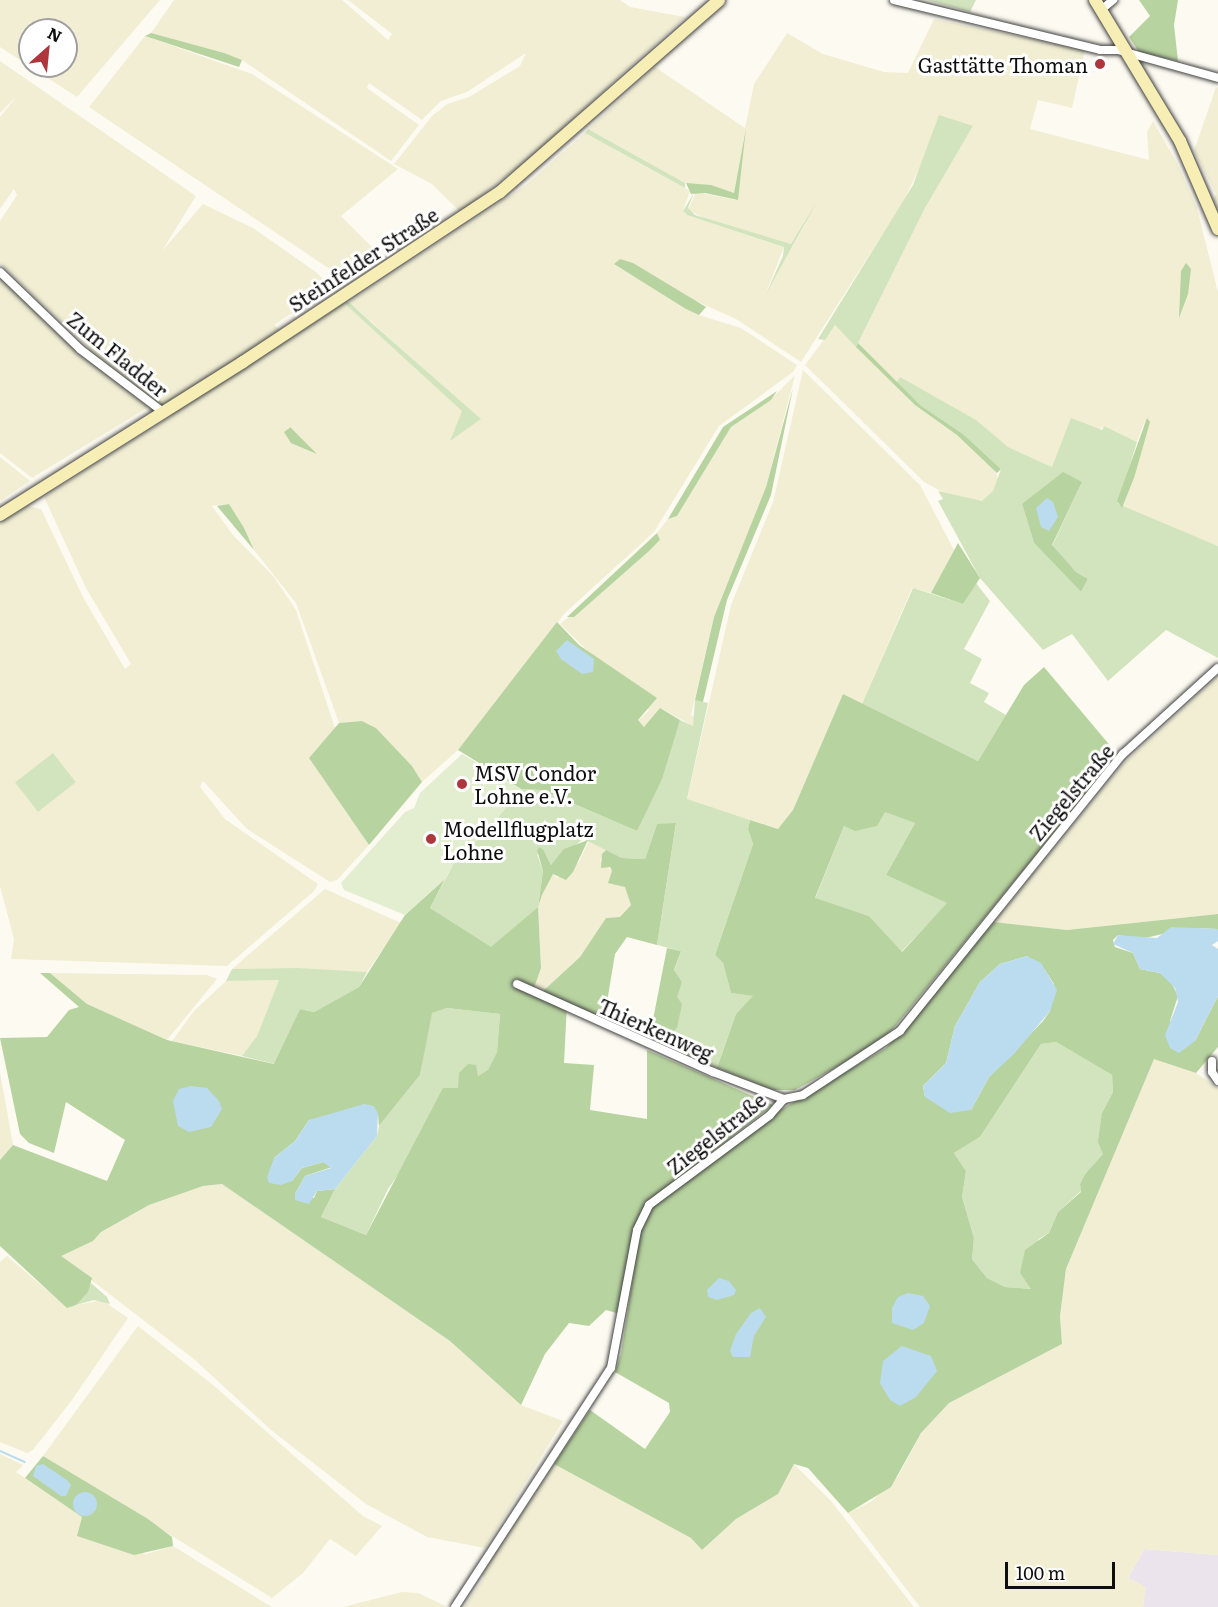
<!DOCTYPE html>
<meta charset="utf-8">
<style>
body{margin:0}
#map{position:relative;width:1218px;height:1607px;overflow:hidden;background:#fdfbf1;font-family:Literata,serif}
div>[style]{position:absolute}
.industrial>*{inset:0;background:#ebe4ec}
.farmland>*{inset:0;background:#f1eed4}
.green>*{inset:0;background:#d2e4be;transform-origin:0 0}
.forest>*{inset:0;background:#b7d39f}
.pitch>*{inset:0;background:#e3edcf}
.water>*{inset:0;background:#bbdcef}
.round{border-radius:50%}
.stream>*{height:2px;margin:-1px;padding:0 1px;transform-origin:1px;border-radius:1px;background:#bbdcef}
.roads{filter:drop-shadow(0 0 2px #414141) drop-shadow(0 0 2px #414141)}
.street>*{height:8px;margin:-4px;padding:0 4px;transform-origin:4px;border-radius:4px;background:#fff}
.secondary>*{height:12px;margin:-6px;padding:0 6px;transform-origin:6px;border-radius:6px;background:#f6eeb4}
.dots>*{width:16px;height:16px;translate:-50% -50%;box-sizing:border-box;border:3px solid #fff;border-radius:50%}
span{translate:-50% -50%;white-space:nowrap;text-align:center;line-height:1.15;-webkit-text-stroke:6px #fff;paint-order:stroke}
.poi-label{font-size:20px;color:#0e0e0e}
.right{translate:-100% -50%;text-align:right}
.left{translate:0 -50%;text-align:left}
.street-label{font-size:20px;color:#0e0e0e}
.north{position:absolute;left:18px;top:18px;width:60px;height:60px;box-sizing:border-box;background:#fff;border:2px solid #9f9f9f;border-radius:50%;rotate:27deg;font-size:16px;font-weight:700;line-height:24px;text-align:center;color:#0e0e0e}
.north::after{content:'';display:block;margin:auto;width:21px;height:27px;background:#ae363d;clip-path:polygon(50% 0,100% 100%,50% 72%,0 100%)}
.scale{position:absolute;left:1005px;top:1562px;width:110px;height:27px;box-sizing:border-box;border:3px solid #0e0e0e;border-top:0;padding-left:8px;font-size:18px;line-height:21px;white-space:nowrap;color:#0e0e0e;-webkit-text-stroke:4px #fff;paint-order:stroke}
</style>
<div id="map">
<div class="industrial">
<div style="clip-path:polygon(1144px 1549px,1218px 1555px,1218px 1607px,1143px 1607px,1145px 1587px,1128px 1578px)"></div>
</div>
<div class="farmland">
<div style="clip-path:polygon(evenodd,0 0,160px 0,77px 97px,0 47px,0 0,30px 30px,66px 30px,66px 66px,30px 66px,30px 30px)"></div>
<div style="clip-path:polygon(174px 0,342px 0,388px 40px,392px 34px,348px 0,620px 0,630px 7px,685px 17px,532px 156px,460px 212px,432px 184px,394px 164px,432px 116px,447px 104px,469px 97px,520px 66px,526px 53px,467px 92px,441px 101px,422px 120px,369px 83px,367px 88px,419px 125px,391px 161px,242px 60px,151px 33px)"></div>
<div style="clip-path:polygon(934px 19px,1085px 50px,1072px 108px,1038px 100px,1030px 129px,1149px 160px,1147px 132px,1153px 121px,1178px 165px,1197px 208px,1218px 292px,1218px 546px,1122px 508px,1134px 478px,1145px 420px,1137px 442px,1104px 426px,1052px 467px,1008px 447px,900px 377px,896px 383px,858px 343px,925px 208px,973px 126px,922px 163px,903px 202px,801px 362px,736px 319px,615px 265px,699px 315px,741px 328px,797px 365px,793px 372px,719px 426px,654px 532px,565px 613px,458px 750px,422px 782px,412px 766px,376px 728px,362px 721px,339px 723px,296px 603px,254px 550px,229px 504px,212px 506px,233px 535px,274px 577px,296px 610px,335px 728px,309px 758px,369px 845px,337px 880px,330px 882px,247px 829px,203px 781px,200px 787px,225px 819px,318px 884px,314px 891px,227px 966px,11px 959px,14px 939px,0 886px,0 523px,28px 506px,41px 509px,84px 599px,125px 669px,131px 664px,86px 588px,44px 497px,173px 415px,131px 383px,150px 406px,32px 478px,0 453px,0 277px,81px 356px,90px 349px,0 263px,0 221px,17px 195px,14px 189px,0 209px,0 117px,16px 97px,0 113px,0 61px,196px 196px,162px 251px,203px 204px,253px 228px,316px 272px,331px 287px,274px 325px,291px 338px,344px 303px,463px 411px,451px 440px,480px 419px,349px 302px,526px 185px,585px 133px,690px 191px,683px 211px,687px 215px,784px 247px,766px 293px,806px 223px,791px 244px,708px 220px,688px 210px,696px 192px,736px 200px,745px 132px,734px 193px,685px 183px,588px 129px,655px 67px,745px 128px,754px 84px,787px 33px,823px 54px,884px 72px,908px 73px)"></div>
<div style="clip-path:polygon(145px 36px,252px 74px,398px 169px,341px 216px,385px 260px,349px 279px,343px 278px,89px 107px)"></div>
<div style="clip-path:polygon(1216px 87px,1218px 88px,1218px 213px,1213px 199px,1216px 194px,1194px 151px)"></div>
<div style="clip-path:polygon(835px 325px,915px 405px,957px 435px,995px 468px,998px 480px,990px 497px,982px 501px,950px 496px,924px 482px,805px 365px)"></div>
<div style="clip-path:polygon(803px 370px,920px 485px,954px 550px,931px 593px,912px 588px,862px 704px,843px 694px,793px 810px,779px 829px,687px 800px,731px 605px,773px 502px)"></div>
<div style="clip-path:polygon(795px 375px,766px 487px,714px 617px,691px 715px,695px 717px,693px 726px,660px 708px,645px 727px,638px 721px,649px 710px,560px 624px,660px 541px,657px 533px,668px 519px,677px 516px,731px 427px,770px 400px)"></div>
<div style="clip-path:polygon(0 457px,30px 481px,0 501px)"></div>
<div style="clip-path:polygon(1218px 676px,1218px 914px,1067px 930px,994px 922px,1124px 763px)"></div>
<div style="clip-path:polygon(588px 842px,606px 850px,600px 860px,612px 871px,614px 884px,626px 887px,631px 905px,620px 917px,606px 918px,580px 957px,542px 992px,534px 988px,541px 968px,538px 907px,542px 895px,553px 874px,557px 878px,579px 862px)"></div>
<div style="clip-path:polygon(325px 889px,401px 923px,367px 972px,232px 969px)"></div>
<div style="clip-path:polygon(50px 973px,207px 975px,217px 979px,167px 1040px,87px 1004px)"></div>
<div style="clip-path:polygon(279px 980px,257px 1036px,242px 1056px,172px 1041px,194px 1011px,226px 981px)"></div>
<div style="clip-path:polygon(1154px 1058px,1196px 1073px,1218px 1088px,1218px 1555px,1144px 1549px,1128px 1578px,1146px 1587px,1143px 1607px,920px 1607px,848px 1513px,872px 1501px,899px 1475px,921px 1433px,949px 1403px,1062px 1344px,1060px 1316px,1066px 1269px)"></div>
<div style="clip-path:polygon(0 1072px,13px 1145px,0 1160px)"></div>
<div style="clip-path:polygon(222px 1184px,450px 1341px,521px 1405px,563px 1421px,485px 1548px,427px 1537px,366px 1504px,271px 1430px,195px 1360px,60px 1256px,93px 1241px,101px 1232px,149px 1205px,203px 1186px)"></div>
<div style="clip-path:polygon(7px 1256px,67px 1307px,102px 1300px,128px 1318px,72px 1400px,33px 1450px,27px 1453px,0 1442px,0 1262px)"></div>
<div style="clip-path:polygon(138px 1326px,213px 1385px,363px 1516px,382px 1526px,356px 1556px,330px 1539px,303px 1573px,272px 1598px,43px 1456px)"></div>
<div style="clip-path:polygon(0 1454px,23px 1465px,16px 1472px,82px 1517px,78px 1536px,146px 1554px,173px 1546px,272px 1607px,0 1607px)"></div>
<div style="clip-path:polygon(554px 1464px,691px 1538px,702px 1550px,736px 1519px,778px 1494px,794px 1464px,831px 1501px,914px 1607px,464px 1607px,484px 1578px,481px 1573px)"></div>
<div style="clip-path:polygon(402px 1592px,418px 1593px,448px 1607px,343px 1607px)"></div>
</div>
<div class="green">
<div style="clip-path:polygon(927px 0,976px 0,970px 12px)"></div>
<div style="clip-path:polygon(939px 115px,973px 126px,925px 208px,856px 347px,835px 325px,825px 340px,818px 339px,913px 185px)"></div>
<div style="clip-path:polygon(588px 129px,685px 183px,685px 188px,585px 133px)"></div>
<div style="clip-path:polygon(694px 193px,688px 208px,695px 215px,791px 244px,818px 200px,766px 294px,783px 256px,784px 247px,687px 215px,683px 211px)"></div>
<div style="clip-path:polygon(349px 302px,374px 325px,481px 419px,450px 441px,462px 411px,344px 303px)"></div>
<div style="clip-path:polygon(evenodd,900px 377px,976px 420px,1008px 447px,1052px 467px,1071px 418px,1102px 430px,1104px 426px,1137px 442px,1118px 504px,1218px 546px,1218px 658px,1166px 630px,1108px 681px,1072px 634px,1043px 650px,980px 578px,938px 501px,943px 499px,938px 491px,982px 501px,993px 491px,1001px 469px,963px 434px,920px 405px,896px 383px,900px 377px,1082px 482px,1052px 546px,1076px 572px,1088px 579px,1081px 592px,1034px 543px,1022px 504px,1082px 482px)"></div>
<div style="clip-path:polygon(976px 583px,990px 601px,964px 649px,982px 659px,970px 683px,989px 693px,984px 702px,1006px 715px,978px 761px,862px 704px,913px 588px,963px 604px)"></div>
<div style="clip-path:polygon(695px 700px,708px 703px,687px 799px,750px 820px,748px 829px,753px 844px,715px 955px,723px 963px,731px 993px,754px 996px,736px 1014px,717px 1068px,649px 1040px,682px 982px,674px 971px,681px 951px,657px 945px,676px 824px,657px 824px,645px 859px,622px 858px,583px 839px,551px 865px,546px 855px,537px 854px,543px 871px,538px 907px,491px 948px,430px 908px,456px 859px,487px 831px,521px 789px,542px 790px,637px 831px,680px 720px,693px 726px)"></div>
<div style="left:53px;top:753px;width:37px;height:48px;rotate:52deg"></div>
<div style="clip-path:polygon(884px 811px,915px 823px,886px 875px,948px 903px,901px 952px,869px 916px,815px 899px,844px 826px)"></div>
<div style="clip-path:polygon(297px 968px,367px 972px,359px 987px,314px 1012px,300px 1009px,275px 1064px,242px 1056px,257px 1036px,279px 980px,226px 981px,232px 969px)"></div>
<div style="clip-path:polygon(447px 1008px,500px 1014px,497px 1052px,488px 1071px,478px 1076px,459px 1073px,459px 1088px,388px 1189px,366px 1235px,321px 1217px,335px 1189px,377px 1136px,379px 1126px,420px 1075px,431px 1013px)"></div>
<div style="clip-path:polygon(1056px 1042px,1112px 1075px,1113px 1092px,1102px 1113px,1103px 1154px,1085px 1174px,1080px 1184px,1081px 1191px,1058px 1212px,1049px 1233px,1039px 1239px,1020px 1273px,1032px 1289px,1005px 1287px,987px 1278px,972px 1259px,974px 1238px,962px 1197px,966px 1171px,954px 1153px,980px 1137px,1041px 1044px)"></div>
<div style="clip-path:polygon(91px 1283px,107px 1297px,110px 1304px,94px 1300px,76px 1305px)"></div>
</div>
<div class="forest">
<div style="clip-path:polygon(1139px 0,1178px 0,1174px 25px,1178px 61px,1139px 52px,1129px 37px,1150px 16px)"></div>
<div style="clip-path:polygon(151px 33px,224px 53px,242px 60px,239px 67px,145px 36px)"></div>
<div style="clip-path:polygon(746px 128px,738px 200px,705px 193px,691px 194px,686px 183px,711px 185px,734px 193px)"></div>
<div style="clip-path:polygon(620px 259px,633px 263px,706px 307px,699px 315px,686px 309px,614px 264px)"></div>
<div style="clip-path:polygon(1186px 263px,1191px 269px,1188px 294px,1179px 318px,1181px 271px)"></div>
<div style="clip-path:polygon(858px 343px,920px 405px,963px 434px,1001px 469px,997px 473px,957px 435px,915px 405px,856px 347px)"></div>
<div style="clip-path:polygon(793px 388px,771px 495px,727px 600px,703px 702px,695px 700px,714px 617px,766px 487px)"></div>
<div style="clip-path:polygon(777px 391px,771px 400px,731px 427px,677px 516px,668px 519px,723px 427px)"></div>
<div style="clip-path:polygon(1147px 418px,1150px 422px,1134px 478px,1122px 508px,1117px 501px)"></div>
<div style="clip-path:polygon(291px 427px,291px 428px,317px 454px,291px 443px,284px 432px)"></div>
<div style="clip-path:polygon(1063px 472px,1082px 482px,1052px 545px,1076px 572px,1088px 579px,1081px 592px,1034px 543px,1022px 504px)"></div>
<div style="clip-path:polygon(229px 504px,244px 528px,254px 550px,217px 506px)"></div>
<div style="clip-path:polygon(657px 533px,660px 540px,649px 551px,574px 617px,567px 617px)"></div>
<div style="clip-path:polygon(958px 543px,980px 578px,963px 604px,931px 593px)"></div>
<div style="clip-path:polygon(557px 622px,579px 645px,657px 698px,638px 720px,644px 727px,660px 708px,680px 720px,662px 779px,637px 831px,542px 790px,521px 789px,458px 750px)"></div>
<div style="clip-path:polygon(evenodd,1044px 667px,1118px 755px,892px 1030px,874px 1046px,795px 1090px,773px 1090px,717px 1068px,736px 1014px,753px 996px,731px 993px,723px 963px,715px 955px,753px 844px,748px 829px,750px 820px,778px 829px,793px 810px,843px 694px,978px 761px,1024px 685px,1044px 667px,885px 812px,915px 823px,886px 875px,947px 903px,902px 952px,869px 916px,815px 898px,844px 826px,855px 831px,877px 826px,885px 812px)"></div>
<div style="clip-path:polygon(362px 721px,376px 728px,412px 766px,422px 782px,369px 845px,309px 758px,339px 723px)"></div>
<div style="clip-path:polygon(evenodd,676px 823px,657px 945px,627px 937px,615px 954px,604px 1020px,567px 1004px,564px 1063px,594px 1065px,590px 1110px,647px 1119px,647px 1050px,773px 1105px,647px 1203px,634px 1229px,620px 1314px,606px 1310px,589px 1326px,569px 1323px,545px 1354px,521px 1405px,450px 1341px,222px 1184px,203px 1186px,149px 1205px,101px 1232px,93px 1241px,61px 1256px,92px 1278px,88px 1292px,76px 1305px,67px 1308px,0 1246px,0 1160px,13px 1145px,107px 1181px,125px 1140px,66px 1102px,54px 1153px,29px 1143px,20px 1134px,0 1038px,47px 1037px,69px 1010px,79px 1007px,40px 973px,50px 973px,87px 1004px,167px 1040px,274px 1064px,300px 1009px,314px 1012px,359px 987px,405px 915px,445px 879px,430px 908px,491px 947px,538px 907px,543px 871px,537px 850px,540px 847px,544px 851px,551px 865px,564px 849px,588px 840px,573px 872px,566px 880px,553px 874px,542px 895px,538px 907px,541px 968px,534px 988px,542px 992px,580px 957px,606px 918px,620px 917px,631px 905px,625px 887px,608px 883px,612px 871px,610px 867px,601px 868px,602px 854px,606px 850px,622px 858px,645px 859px,657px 824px,676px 823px,447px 1008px,500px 1014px,497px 1052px,488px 1070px,478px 1076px,476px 1065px,468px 1064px,459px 1073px,458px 1088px,443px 1088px,366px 1235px,321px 1217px,335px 1189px,317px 1191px,314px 1198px,295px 1194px,305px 1176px,332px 1167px,323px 1162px,302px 1168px,292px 1181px,274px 1158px,295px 1141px,309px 1120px,378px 1114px,379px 1126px,420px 1075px,432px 1013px,447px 1008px)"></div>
<div style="clip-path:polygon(evenodd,1218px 914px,1218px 929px,1188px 928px,1141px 939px,1118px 935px,1113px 940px,1115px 947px,1133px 953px,1140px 969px,1160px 973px,1171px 982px,1178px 996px,1170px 1021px,1195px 1041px,1218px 996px,1218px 1047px,1196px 1073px,1154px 1059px,1066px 1269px,1060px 1316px,1062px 1344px,949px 1403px,921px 1433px,891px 1487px,848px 1513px,808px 1468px,794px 1464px,778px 1494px,736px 1519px,702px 1550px,691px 1538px,554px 1464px,590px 1410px,645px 1449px,670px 1412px,669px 1403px,615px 1372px,621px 1354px,640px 1231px,652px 1207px,782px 1109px,886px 1048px,994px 922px,1067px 930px,1218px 914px,1027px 956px,1045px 970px,1054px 984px,1050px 1011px,1043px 1021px,989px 1077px,971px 1110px,925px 1097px,923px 1086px,946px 1063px,955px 1026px,980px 982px,1000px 964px,1027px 956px,1218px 914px,1056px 1042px,1112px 1075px,1113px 1092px,1102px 1113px,1098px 1142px,1103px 1154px,1085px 1174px,1080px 1184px,1081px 1192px,1058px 1212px,1049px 1233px,1025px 1250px,1020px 1273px,1031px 1289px,1005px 1287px,987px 1278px,972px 1259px,974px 1238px,962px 1197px,966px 1171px,954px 1153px,980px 1137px,1041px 1044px,1056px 1042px)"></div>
<div style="clip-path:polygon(667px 948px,681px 951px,674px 970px,682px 982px,677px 997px,682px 1004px,677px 1028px,667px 1037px,649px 1040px)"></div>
<div style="clip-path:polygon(43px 1456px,148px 1519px,172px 1537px,173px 1546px,134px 1555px,77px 1536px,82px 1517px,25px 1478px)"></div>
</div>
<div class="pitch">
<div style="clip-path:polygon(462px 754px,521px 789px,487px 831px,456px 859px,445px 879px,405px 915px,344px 890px,341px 883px,405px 812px,414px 808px,420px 793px)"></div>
</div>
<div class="water">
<div style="clip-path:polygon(1047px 498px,1053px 502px,1058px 517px,1049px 531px,1041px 527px,1036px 508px)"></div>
<div style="clip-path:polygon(567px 640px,594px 659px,593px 672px,582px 674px,561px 659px,556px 651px)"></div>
<div style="clip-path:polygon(1171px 927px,1218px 929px,1218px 941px,1212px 945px,1218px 949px,1218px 996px,1195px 1041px,1179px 1053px,1170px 1048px,1165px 1035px,1178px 1002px,1175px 988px,1160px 973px,1140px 969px,1133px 953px,1113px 944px,1118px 935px,1157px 938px)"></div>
<div style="clip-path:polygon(1027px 956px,1041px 963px,1057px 990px,1050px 1011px,1014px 1054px,989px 1077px,971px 1110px,950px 1113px,925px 1097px,923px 1086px,946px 1063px,955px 1026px,980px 982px,1000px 964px)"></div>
<div style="clip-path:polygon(191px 1086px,207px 1088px,219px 1101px,222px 1109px,211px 1127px,189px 1132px,178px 1126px,173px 1101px,179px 1089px)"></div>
<div style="clip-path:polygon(364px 1104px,374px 1106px,378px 1114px,377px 1136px,335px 1189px,317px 1191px,309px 1204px,295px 1200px,295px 1194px,305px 1176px,331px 1168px,323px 1162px,302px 1168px,292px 1181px,281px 1185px,269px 1183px,267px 1177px,274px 1158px,295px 1141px,309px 1120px)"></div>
<div style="clip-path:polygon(719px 1278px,729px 1281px,736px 1290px,734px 1295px,717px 1300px,708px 1297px,707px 1290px)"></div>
<div style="clip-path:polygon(908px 1293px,923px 1296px,930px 1306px,924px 1323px,913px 1330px,892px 1323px,892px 1308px,898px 1297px)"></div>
<div style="clip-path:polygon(760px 1308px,766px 1317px,754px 1336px,750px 1357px,733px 1357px,730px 1351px,736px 1334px,751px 1313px)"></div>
<div style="clip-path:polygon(902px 1346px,931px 1356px,937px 1371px,916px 1397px,900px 1406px,890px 1400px,880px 1383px,883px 1361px)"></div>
<div style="clip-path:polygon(43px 1464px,67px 1480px,71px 1485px,66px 1496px,61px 1496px,33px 1476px,36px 1466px)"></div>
<div class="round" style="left:73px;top:1492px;width:24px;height:24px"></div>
</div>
<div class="stream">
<div style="left:0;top:1451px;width:27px;rotate:24deg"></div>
</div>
<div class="roads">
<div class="street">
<div style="left:894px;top:0;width:212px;rotate:13.6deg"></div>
<div style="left:1100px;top:50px;width:18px"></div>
<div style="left:1118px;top:50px;width:104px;rotate:15.6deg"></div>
<div style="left:1101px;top:10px;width:16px;rotate:-40deg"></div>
<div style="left:0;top:272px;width:111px;rotate:43.9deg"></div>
<div style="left:80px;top:349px;width:104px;rotate:37.2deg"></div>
<div style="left:517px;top:984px;width:215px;rotate:24.2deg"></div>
<div style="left:713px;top:1072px;width:76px;rotate:20.8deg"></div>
<div style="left:1212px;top:1061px;width:11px;rotate:90deg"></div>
<div style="left:1212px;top:1072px;width:11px;rotate:56deg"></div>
<div style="left:455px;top:1607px;width:285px;rotate:-56.9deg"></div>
<div style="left:611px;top:1368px;width:140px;rotate:-79.3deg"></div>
<div style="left:637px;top:1230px;width:28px;rotate:-64deg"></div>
<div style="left:649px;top:1205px;width:151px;rotate:-36.6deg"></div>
<div style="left:770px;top:1115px;width:21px;rotate:-49deg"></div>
<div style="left:784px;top:1099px;width:19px;rotate:-12deg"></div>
<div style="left:803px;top:1095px;width:116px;rotate:-33.4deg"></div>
<div style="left:900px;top:1031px;width:356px;rotate:-51.2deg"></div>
<div style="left:1123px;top:754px;width:128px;rotate:-42.2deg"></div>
</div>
<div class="secondary">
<div style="left:1095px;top:0;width:165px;rotate:58.9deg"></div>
<div style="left:1180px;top:141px;width:96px;rotate:66.6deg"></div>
<div style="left:0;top:515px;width:287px;rotate:-32.2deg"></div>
<div style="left:243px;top:362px;width:308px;rotate:-33.5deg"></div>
<div style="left:500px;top:192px;width:291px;rotate:-41.2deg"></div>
</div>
</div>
<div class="dots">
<div style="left:1100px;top:64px;background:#ae363d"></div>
<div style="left:462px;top:784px;background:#ae363d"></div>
<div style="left:431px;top:839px;background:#ae363d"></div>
</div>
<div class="poi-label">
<span class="right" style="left:1088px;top:64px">Gasttätte Thoman</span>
<span class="left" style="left:474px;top:784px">MSV Condor<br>Lohne e.V.</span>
<span class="left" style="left:443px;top:840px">Modellflugplatz<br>Lohne</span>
</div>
<div class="street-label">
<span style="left:363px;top:259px;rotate:-33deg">Steinfelder Straße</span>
<span style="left:118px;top:354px;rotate:39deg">Zum Fladder</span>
<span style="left:1071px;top:792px;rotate:-50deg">Ziegelstraße</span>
<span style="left:656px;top:1029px;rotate:24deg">Thierkenweg</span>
<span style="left:716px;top:1133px;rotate:-38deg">Ziegelstraße</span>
</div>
<div class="north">N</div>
<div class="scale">100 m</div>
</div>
